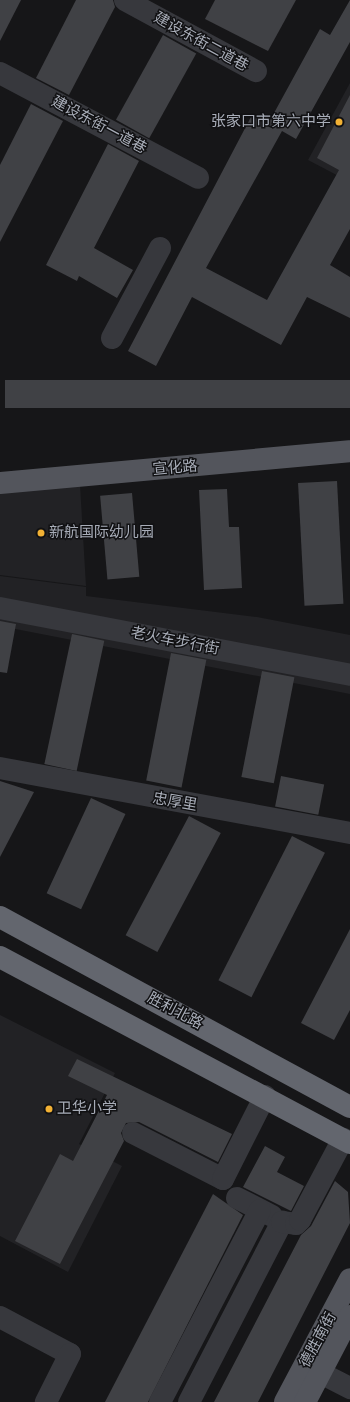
<!DOCTYPE html>
<meta charset="utf-8">
<style>
body{margin:0}
#map{position:relative;width:350px;height:1402px;overflow:hidden;background:#161618;font-family:Cabin,"Noto Sans SC",sans-serif}
div>[style]{position:absolute}
.built>*{inset:0;background:#222225}
.building>*{inset:0;background:#404145;transform-origin:0 0}
.minor>*{height:22px;margin:-11px;padding:0 11px;transform-origin:11px;border-radius:11px;background:#37383d}
.major>*{height:22px;margin:-11px;padding:0 11px;transform-origin:11px;border-radius:11px;background:#53555c}
.highway>*{height:22px;margin:-11px;padding:0 11px;transform-origin:11px;border-radius:11px;background:#63666e}
.dots>*{width:11px;height:11px;translate:-50% -50%;box-sizing:border-box;border:2px solid #111113;border-radius:50%}
span{translate:-50% -50%;white-space:nowrap;text-align:center;line-height:1.15;-webkit-text-stroke:3px #111113;paint-order:stroke}
.street-label{font-size:15px;color:#a8adb8}
.poi-label{font-size:15px;color:#a8adb8}
.right{translate:-100% -50%;text-align:right}
.left{translate:0 -50%;text-align:left}
</style>
<div id="map">
<div class="built">
<div style="clip-path:polygon(350px 83px,350px 182px,308px 160px)"></div>
<div style="clip-path:polygon(80px 485px,86px 586px,0 575px,0 491px)"></div>
<div style="clip-path:polygon(0 576px,86px 587px,86px 596px,257px 617px,350px 635px,350px 694px,0 626px)"></div>
<div style="clip-path:polygon(0 1015px,115px 1073px,79px 1144px,122px 1166px,68px 1272px,0 1236px)"></div>
</div>
<div class="building">
<div style="clip-path:polygon(0 0,21px 0,0 41px)"></div>
<div style="clip-path:polygon(76px 0,113px 0,115px 7px,69px 95px,36px 78px)"></div>
<div style="clip-path:polygon(215px 0,296px 0,268px 51px,205px 19px)"></div>
<div style="clip-path:polygon(350px 0,350px 42px,296px 139px,282px 131px,206px 268px,267px 300px,339px 170px,317px 158px,350px 95px,350px 229px,330px 265px,350px 277px,350px 318px,307px 297px,281px 345px,192px 297px,156px 366px,128px 351px,252px 115px,268px 124px,320px 29px,330px 35px)"></div>
<div style="left:163px;top:35px;width:38px;height:97px;rotate:29deg"></div>
<div style="clip-path:polygon(31px 104px,63px 121px,0 242px,0 165px)"></div>
<div style="clip-path:polygon(108px 144px,139px 161px,94px 248px,133px 270px,117px 298px,79px 276px,77px 281px,46px 265px)"></div>
<div style="left:350px;top:380px;width:28px;height:345px;rotate:90deg"></div>
<div style="left:337px;top:481px;width:123px;height:39px;rotate:87deg"></div>
<div style="clip-path:polygon(227px 489px,229px 527px,239px 527px,242px 588px,204px 590px,199px 490px)"></div>
<div style="left:132px;top:493px;width:84px;height:32px;rotate:85deg"></div>
<div style="clip-path:polygon(0 621px,16px 624px,7px 673px,0 672px)"></div>
<div style="left:72px;top:634px;width:33px;height:133px;rotate:12deg"></div>
<div style="left:171px;top:653px;width:36px;height:130px;rotate:11deg"></div>
<div style="left:262px;top:671px;width:33px;height:108px;rotate:11deg"></div>
<div style="left:281px;top:776px;width:44px;height:31px;rotate:11deg"></div>
<div style="clip-path:polygon(0 781px,34px 792px,0 857px)"></div>
<div style="left:91px;top:798px;width:38px;height:105px;rotate:25deg"></div>
<div style="left:189px;top:816px;width:36px;height:135px;rotate:28deg"></div>
<div style="left:292px;top:836px;width:37px;height:162px;rotate:27deg"></div>
<div style="clip-path:polygon(350px 929px,350px 1010px,334px 1040px,301px 1023px)"></div>
<div style="clip-path:polygon(77px 1059px,232px 1134px,218px 1162px,139px 1122px,126px 1123px,121px 1133px,124px 1141px,60px 1264px,15px 1241px,60px 1154px,73px 1161px,107px 1095px,68px 1076px)"></div>
<div style="clip-path:polygon(265px 1146px,285px 1157px,277px 1172px,304px 1186px,291px 1211px,243px 1187px)"></div>
<div style="clip-path:polygon(335px 1181px,348px 1192px,350px 1223px,258px 1402px,214px 1402px,301px 1235px,311px 1226px)"></div>
<div style="clip-path:polygon(213px 1194px,243px 1215px,148px 1402px,105px 1402px)"></div>
</div>
<div class="minor">
<div style="left:125px;top:0;width:149px;rotate:28.5deg"></div>
<div style="left:0;top:73px;width:224px;rotate:27.9deg"></div>
<div style="left:112px;top:338px;width:102px;rotate:-61.9deg"></div>
<div style="left:0;top:608px;width:356px;rotate:10.8deg"></div>
<div style="left:0;top:768px;width:356px;rotate:10.5deg"></div>
<div style="left:133px;top:1133px;width:101px;rotate:27.1deg"></div>
<div style="left:223px;top:1179px;width:93px;rotate:-63.2deg"></div>
<div style="left:237px;top:1198px;width:39px;rotate:27deg"></div>
<div style="left:0;top:1317px;width:79px;rotate:27.9deg"></div>
<div style="left:70px;top:1354px;width:54px;rotate:116.6deg"></div>
<div style="left:305px;top:1365px;width:51px;rotate:27.1deg"></div>
<div style="left:160px;top:1402px;width:216px;rotate:-62.5deg"></div>
<div style="left:189px;top:1402px;width:203px;rotate:-62.7deg"></div>
<div style="left:282px;top:1222px;width:14px;rotate:8deg"></div>
<div style="left:296px;top:1224px;width:6px;rotate:-45deg"></div>
<div style="left:300px;top:1220px;width:92px;rotate:-62deg"></div>
</div>
<div class="major">
<div style="left:0;top:483px;width:351px;rotate:-5.2deg"></div>
<div style="left:285px;top:1402px;width:139px;rotate:-62.1deg"></div>
<div style="left:305px;top:1402px;width:97px;rotate:-62.4deg"></div>
</div>
<div class="highway">
<div style="left:0;top:917px;width:398px;rotate:28.5deg"></div>
<div style="left:0;top:957px;width:396px;rotate:28deg"></div>
</div>
<div class="dots">
<div style="left:339px;top:122px;background:#f2b134"></div>
<div style="left:41px;top:533px;background:#f2b134"></div>
<div style="left:49px;top:1109px;background:#f2b134"></div>
</div>
<div class="street-label">
<span style="left:201px;top:42px;rotate:29deg">建设东街二道巷</span>
<span style="left:99px;top:125px;rotate:28deg">建设东街一道巷</span>
<span style="left:175px;top:468px;rotate:-5deg">宣化路</span>
<span style="left:175px;top:641px;rotate:11deg">老火车步行街</span>
<span style="left:175px;top:802px;rotate:10deg">忠厚里</span>
<span style="left:175px;top:1011px;rotate:28deg">胜利北路</span>
<span style="left:318px;top:1340px;rotate:-62deg">德胜南街</span>
</div>
<div class="poi-label">
<span class="right" style="left:331px;top:122px">张家口市第六中学</span>
<span class="left" style="left:49px;top:533px">新航国际幼儿园</span>
<span class="left" style="left:57px;top:1109px">卫华小学</span>
</div>
</div>
